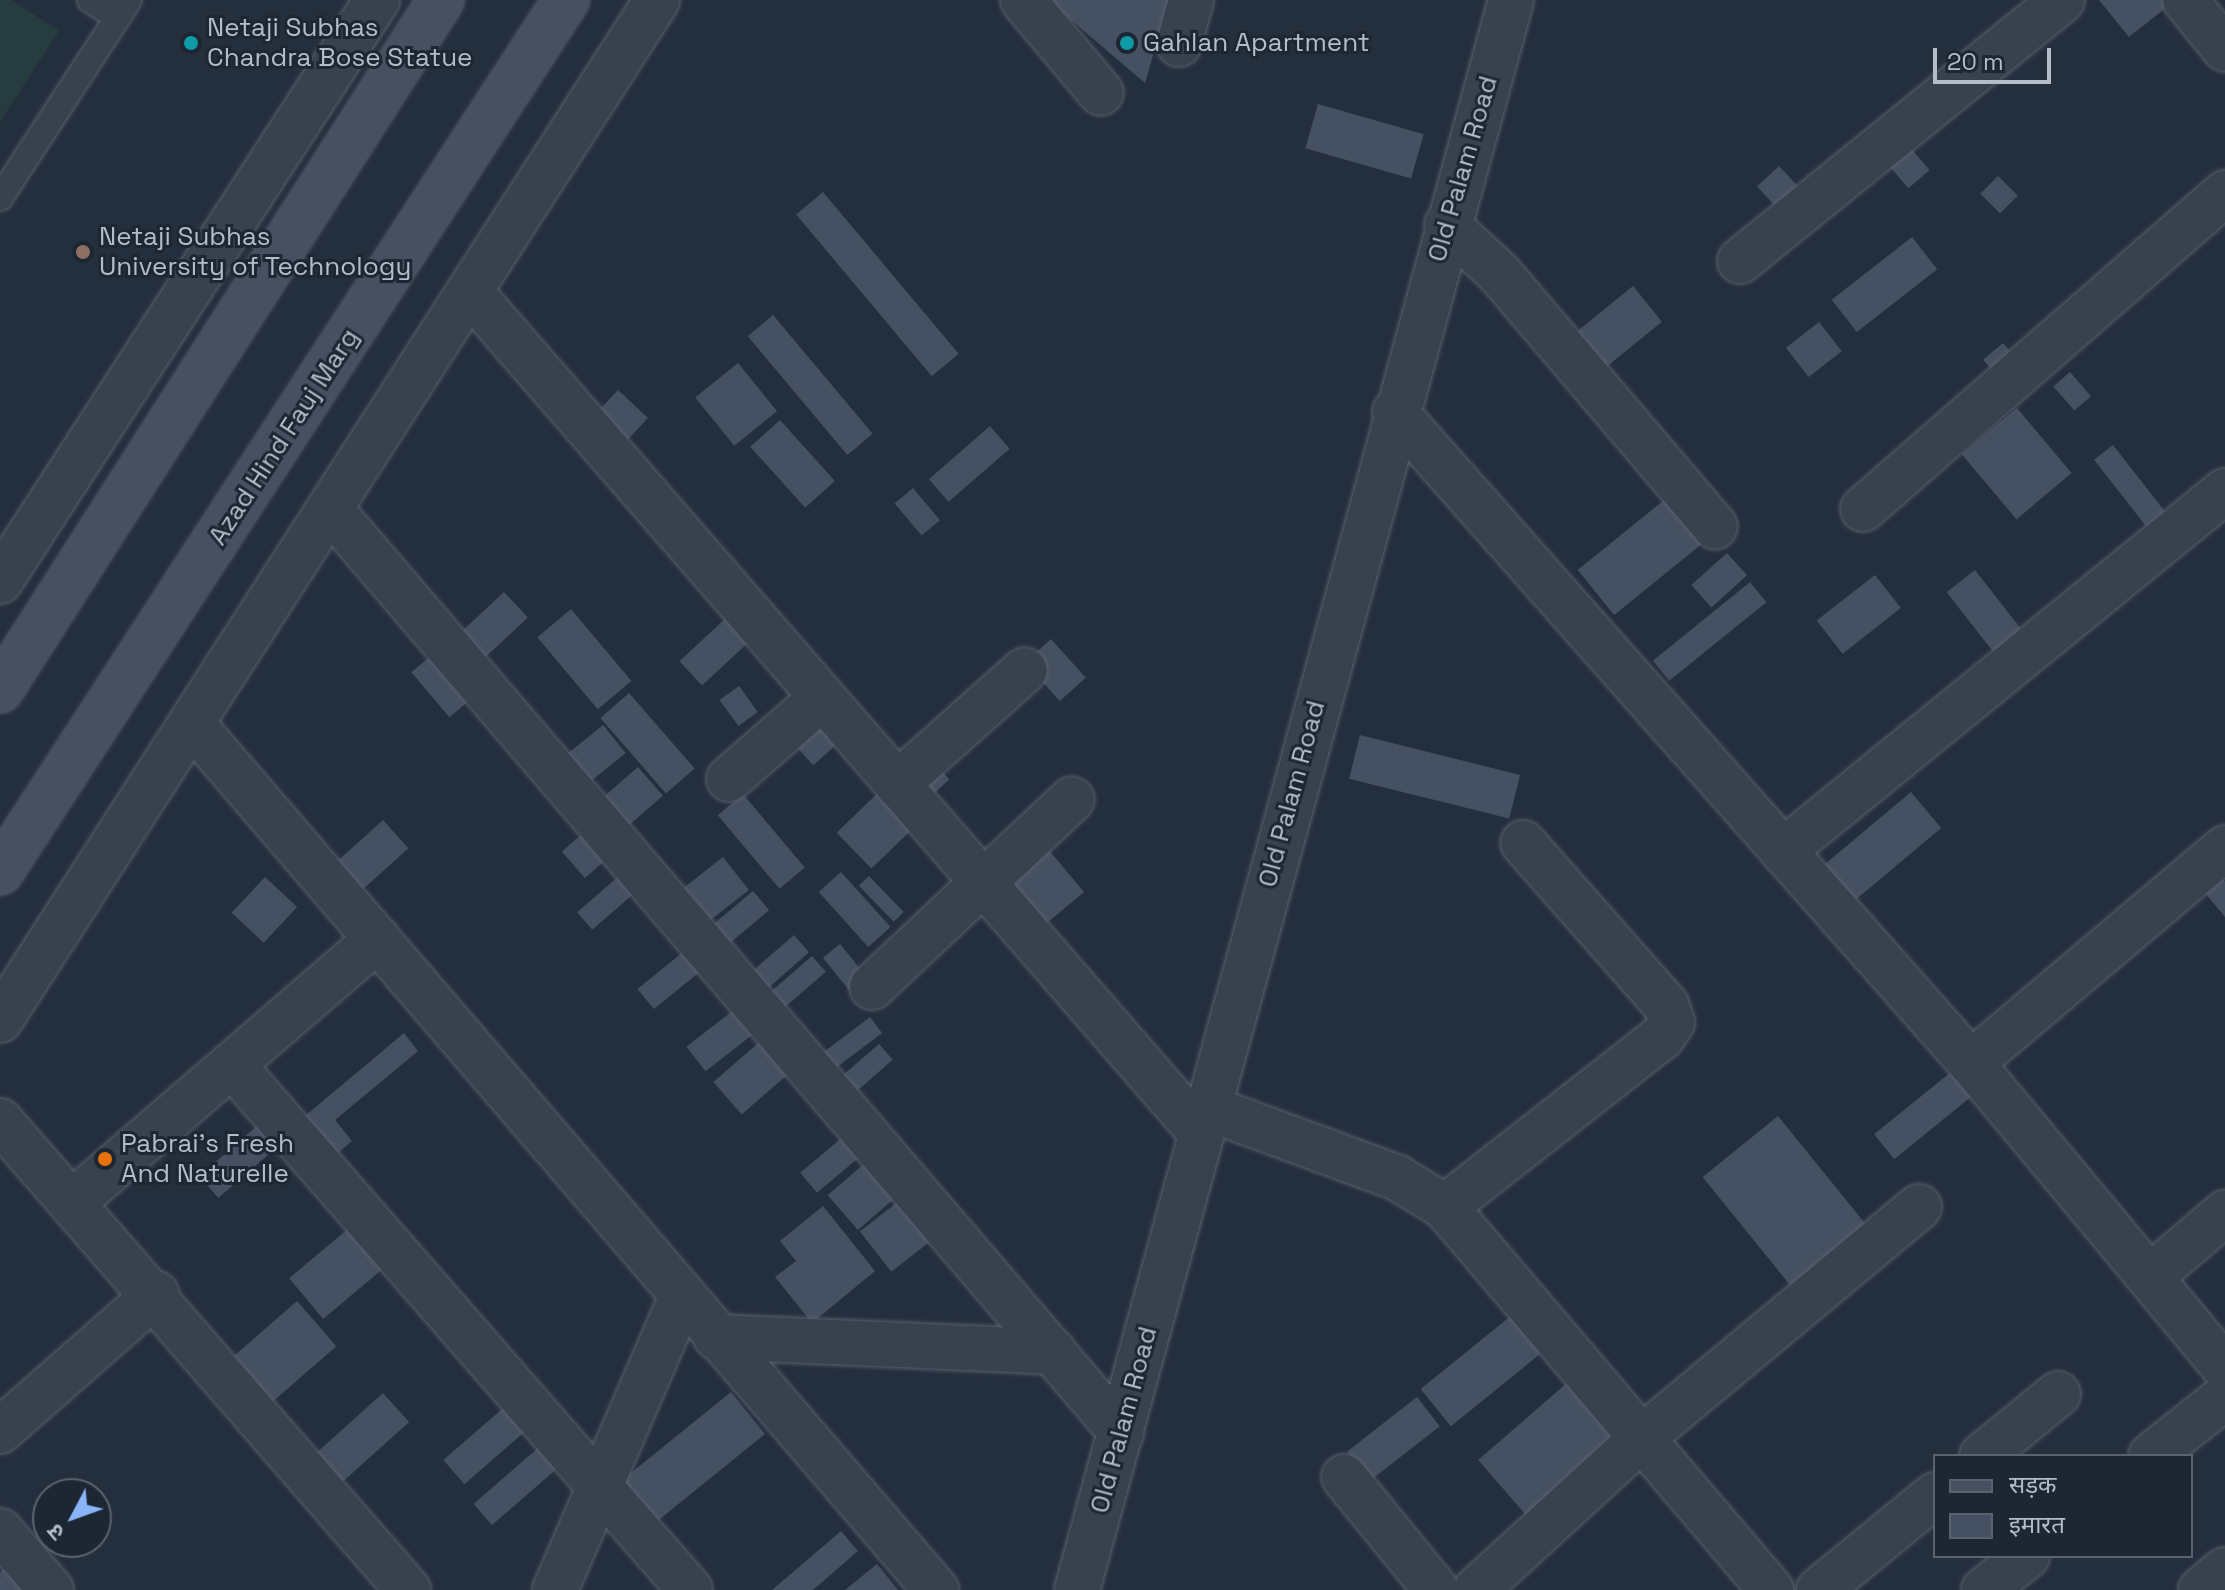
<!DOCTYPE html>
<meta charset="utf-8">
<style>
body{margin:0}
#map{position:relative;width:2225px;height:1590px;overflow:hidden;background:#242f3e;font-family:"Space Grotesk","Noto Sans Devanagari",sans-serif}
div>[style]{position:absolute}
.green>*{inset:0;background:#263c3f}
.building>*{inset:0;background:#455162;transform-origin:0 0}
.roads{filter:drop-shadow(0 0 2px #565f6c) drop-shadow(0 0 2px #565f6c)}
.service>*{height:24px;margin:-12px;padding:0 12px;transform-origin:12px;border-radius:12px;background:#38414e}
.minor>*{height:44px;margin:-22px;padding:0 22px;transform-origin:22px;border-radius:22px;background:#38414e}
.tertiary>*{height:44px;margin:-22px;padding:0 22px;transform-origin:22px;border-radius:22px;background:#38414e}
.secondary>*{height:44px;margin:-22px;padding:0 22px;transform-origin:22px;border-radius:22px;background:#465061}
.dots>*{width:22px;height:22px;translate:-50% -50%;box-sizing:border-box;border:4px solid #1d2633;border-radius:50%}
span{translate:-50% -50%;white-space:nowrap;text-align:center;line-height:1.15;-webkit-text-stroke:6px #1d2633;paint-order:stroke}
.poi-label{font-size:26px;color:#b4bcc9}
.left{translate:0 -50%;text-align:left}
.street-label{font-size:26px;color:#b4bcc9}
.legend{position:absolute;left:1933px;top:1454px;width:260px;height:104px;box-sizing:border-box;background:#1d2633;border:2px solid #59626f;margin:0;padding:10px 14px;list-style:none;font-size:24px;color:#b4bcc9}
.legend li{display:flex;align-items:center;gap:16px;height:40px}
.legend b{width:40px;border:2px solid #59626f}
.north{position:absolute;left:32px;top:1478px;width:80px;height:80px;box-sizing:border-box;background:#1d2633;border:2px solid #59626f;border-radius:50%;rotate:229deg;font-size:22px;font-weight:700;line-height:32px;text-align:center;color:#b4bcc9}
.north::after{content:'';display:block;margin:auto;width:28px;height:36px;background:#8ab4f8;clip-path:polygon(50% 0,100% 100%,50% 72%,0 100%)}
.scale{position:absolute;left:1933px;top:48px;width:118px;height:36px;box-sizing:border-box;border:4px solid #b4bcc9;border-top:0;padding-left:10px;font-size:24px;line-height:28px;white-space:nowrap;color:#b4bcc9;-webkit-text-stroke:6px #1d2633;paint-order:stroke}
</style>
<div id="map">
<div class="green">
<div style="clip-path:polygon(0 0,12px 0,59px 31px,0 122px)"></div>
</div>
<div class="building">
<div style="clip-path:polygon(1053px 0,1169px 0,1145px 83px,1051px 3px)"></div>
<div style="clip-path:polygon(2099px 0,2170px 0,2172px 3px,2129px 37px)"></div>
<div style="left:1318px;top:104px;width:110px;height:46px;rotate:16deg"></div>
<div style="left:1908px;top:145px;width:33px;height:28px;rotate:49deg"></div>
<div style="left:1779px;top:166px;width:35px;height:30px;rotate:47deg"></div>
<div style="left:1998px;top:176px;width:28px;height:25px;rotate:45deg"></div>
<div style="left:823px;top:192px;width:211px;height:35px;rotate:50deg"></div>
<div style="left:1912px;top:237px;width:41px;height:102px;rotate:52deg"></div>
<div style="left:1633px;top:286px;width:46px;height:88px;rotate:51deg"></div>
<div style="left:773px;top:315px;width:155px;height:33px;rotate:50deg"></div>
<div style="left:1819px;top:322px;width:37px;height:42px;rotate:52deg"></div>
<div style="left:2003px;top:343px;width:25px;height:26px;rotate:50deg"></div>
<div style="left:738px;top:363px;width:62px;height:55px;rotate:51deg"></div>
<div style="left:2070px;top:372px;width:32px;height:22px;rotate:49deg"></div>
<div style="left:618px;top:390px;width:41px;height:35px;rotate:43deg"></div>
<div style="left:2017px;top:408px;width:85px;height:72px;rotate:50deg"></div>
<div style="left:780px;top:420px;width:82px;height:40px;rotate:48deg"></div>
<div style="left:990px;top:426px;width:30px;height:81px;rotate:49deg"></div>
<div style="left:2113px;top:445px;width:101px;height:24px;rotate:52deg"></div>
<div style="left:913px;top:488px;width:42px;height:24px;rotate:50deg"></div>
<div style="left:1674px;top:492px;width:58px;height:124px;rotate:51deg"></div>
<div style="left:1727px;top:553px;width:30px;height:48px;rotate:48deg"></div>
<div style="left:1975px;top:570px;width:91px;height:36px;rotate:52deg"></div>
<div style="left:1875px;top:575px;width:42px;height:74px;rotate:52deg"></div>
<div style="left:1750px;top:582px;width:26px;height:125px;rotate:51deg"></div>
<div style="left:504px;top:592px;width:35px;height:59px;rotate:47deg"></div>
<div style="left:571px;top:609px;width:94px;height:44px;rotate:50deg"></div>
<div style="left:727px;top:617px;width:33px;height:65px;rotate:47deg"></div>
<div style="left:1051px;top:639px;width:52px;height:35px;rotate:48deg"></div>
<div style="left:439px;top:649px;width:59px;height:36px;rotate:50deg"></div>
<div style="left:739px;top:686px;width:32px;height:24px;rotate:54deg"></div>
<div style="left:629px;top:693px;width:100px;height:38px;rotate:49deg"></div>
<div style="left:824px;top:722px;width:25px;height:37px;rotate:48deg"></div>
<div style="left:603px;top:725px;width:36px;height:54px;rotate:51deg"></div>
<div style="left:1360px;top:735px;width:165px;height:45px;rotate:14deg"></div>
<div style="left:935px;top:764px;width:21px;height:23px;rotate:47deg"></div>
<div style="left:638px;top:767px;width:38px;height:50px;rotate:49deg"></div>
<div style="left:887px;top:784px;width:50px;height:70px;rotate:46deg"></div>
<div style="left:1911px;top:792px;width:47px;height:114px;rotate:50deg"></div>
<div style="left:743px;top:794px;width:96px;height:33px;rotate:50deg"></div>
<div style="left:383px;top:820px;width:38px;height:75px;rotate:48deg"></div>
<div style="left:589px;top:828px;width:35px;height:36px;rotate:49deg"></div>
<div style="left:1048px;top:849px;width:56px;height:50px;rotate:50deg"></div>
<div style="left:723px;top:857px;width:42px;height:53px;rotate:52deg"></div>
<div style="left:627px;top:869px;width:23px;height:66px;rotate:49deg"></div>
<div style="left:841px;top:872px;width:74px;height:30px;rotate:48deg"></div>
<div style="clip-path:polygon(2218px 874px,2225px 882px,2225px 917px,2201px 888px)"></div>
<div style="left:869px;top:876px;width:50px;height:14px;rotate:46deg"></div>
<div style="left:265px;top:877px;width:44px;height:49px;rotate:43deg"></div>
<div style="left:753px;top:891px;width:25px;height:60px;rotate:50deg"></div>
<div style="left:794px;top:935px;width:23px;height:57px;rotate:49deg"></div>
<div style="left:840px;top:944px;width:48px;height:22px;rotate:51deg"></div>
<div style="left:688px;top:948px;width:26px;height:65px;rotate:51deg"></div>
<div style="left:812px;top:956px;width:21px;height:59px;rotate:49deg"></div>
<div style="left:740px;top:1005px;width:31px;height:68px;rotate:52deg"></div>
<div style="left:870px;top:1017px;width:20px;height:61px;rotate:53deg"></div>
<div style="clip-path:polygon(404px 1033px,418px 1051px,335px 1120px,352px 1141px,337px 1154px,305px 1116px)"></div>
<div style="left:764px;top:1038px;width:43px;height:67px;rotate:49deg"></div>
<div style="left:879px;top:1044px;width:21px;height:55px;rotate:49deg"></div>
<div style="left:1951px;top:1072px;width:32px;height:99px;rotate:51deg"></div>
<div style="left:1778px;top:1116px;width:151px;height:97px;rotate:51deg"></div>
<div style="left:265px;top:1119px;width:29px;height:87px;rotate:49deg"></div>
<div style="left:850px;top:1131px;width:26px;height:65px;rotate:50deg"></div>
<div style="left:873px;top:1156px;width:46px;height:60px;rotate:49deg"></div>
<div style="left:904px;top:1197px;width:51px;height:56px;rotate:52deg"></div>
<div style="clip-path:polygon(823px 1206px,875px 1271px,812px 1323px,775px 1277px,796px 1261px,780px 1241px)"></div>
<div style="left:355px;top:1223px;width:53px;height:86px;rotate:50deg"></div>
<div style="left:297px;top:1301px;width:60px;height:94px;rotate:49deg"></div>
<div style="left:1517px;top:1311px;width:48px;height:124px;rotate:51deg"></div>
<div style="left:1568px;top:1382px;width:75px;height:119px;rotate:49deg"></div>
<div style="left:731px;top:1392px;width:54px;height:140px;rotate:51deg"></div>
<div style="left:383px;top:1393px;width:39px;height:104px;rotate:48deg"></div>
<div style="left:1417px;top:1397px;width:37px;height:89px;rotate:52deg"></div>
<div style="left:509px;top:1403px;width:32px;height:87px;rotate:49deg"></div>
<div style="left:546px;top:1441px;width:28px;height:96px;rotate:49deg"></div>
<div style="clip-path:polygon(841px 1531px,858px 1551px,813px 1590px,772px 1590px)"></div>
<div style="clip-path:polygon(10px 1563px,34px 1590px,0 1590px,0 1572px)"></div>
<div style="clip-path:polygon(877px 1564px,898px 1590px,845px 1590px)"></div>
</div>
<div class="roads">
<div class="service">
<div style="left:90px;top:0;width:32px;rotate:32deg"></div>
<div style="left:0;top:198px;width:236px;rotate:-56.9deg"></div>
</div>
<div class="minor">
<div style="left:1023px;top:0;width:121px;rotate:50deg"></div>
<div style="left:2185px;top:0;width:63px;rotate:50.8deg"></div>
<div style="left:1179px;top:44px;width:46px;rotate:-74.7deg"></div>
<div style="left:1447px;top:225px;width:71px;rotate:42.7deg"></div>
<div style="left:1499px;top:273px;width:333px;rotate:49.6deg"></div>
<div style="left:1740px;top:261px;width:414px;rotate:-39deg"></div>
<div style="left:470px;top:292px;width:1114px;rotate:49deg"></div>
<div style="left:1395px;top:412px;width:869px;rotate:48.5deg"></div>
<div style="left:1971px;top:1063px;width:397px;rotate:50.2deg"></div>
<div style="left:330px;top:509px;width:1216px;rotate:49.4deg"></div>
<div style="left:1863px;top:509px;width:481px;rotate:-41.1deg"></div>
<div style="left:0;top:581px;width:693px;rotate:-57.02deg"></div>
<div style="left:192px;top:724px;width:1142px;rotate:49.33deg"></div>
<div style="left:729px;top:779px;width:123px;rotate:-41.1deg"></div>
<div style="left:897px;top:784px;width:171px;rotate:-41.7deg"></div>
<div style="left:1783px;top:851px;width:570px;rotate:-39.16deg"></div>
<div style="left:872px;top:987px;width:274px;rotate:-43.2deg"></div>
<div style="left:1971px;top:1063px;width:333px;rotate:-40.2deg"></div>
<div style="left:233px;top:1066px;width:695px;rotate:48.91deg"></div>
<div style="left:1208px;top:1108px;width:200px;rotate:20.2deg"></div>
<div style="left:1396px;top:1177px;width:57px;rotate:31.5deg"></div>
<div style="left:1445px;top:1207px;width:503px;rotate:49.6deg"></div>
<div style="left:0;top:1121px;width:622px;rotate:48.98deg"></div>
<div style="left:74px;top:1201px;width:401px;rotate:-40.8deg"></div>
<div style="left:1445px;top:1207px;width:276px;rotate:-38.1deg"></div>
<div style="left:1662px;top:1037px;width:18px;rotate:-56deg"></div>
<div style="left:1672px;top:1022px;width:18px;rotate:-109deg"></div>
<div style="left:1666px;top:1005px;width:216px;rotate:-131.4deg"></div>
<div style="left:2150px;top:1277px;width:99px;rotate:-40.5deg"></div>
<div style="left:716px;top:1337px;width:338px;rotate:2.5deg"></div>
<div style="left:0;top:1431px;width:208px;rotate:-41.3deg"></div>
<div style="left:1982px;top:1456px;width:98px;rotate:-39.2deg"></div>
<div style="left:2151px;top:1456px;width:95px;rotate:-38.6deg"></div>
<div style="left:1344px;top:1477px;width:146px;rotate:50.8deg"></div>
<div style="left:0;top:1531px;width:78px;rotate:49.2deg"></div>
<div style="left:555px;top:1590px;width:319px;rotate:-66.6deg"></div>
<div style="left:1476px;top:1590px;width:228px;rotate:-42.5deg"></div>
<div style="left:1644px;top:1436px;width:358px;rotate:-39.8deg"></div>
<div style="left:1819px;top:1590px;width:150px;rotate:-39.3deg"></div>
<div style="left:1984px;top:1590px;width:55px;rotate:-38.3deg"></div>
<div style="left:2201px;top:1590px;width:31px;rotate:-40deg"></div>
</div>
<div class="tertiary">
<div style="left:0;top:1020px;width:1213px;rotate:-57.21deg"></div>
<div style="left:1077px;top:1590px;width:1648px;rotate:-74.73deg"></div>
</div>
<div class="secondary">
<div style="left:0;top:690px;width:819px;rotate:-57.42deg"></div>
<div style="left:0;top:872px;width:1040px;rotate:-57.01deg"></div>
</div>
</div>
<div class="dots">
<div style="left:191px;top:43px;background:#0f9aa8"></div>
<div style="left:1127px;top:43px;background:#0f9aa8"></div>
<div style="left:83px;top:252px;background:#8d6e63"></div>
<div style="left:105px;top:1159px;background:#e8710a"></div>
</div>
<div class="poi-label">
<span class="left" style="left:207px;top:43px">Netaji Subhas<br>Chandra Bose Statue</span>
<span class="left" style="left:1143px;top:43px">Gahlan Apartment</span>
<span class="left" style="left:99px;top:252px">Netaji Subhas<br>University of Technology</span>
<span class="left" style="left:121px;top:1159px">Pabrai's Fresh<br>And Naturelle</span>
</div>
<div class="street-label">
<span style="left:1463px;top:169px;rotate:-74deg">Old Palam Road</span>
<span style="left:284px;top:437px;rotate:-57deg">Azad Hind Fauj Marg</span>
<span style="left:1292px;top:794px;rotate:-75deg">Old Palam Road</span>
<span style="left:1124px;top:1420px;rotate:-75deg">Old Palam Road</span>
</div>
<ul class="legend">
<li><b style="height:10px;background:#465061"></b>सड़क</li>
<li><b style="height:22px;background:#455162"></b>इमारत</li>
</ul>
<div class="north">उ</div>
<div class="scale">20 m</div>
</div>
